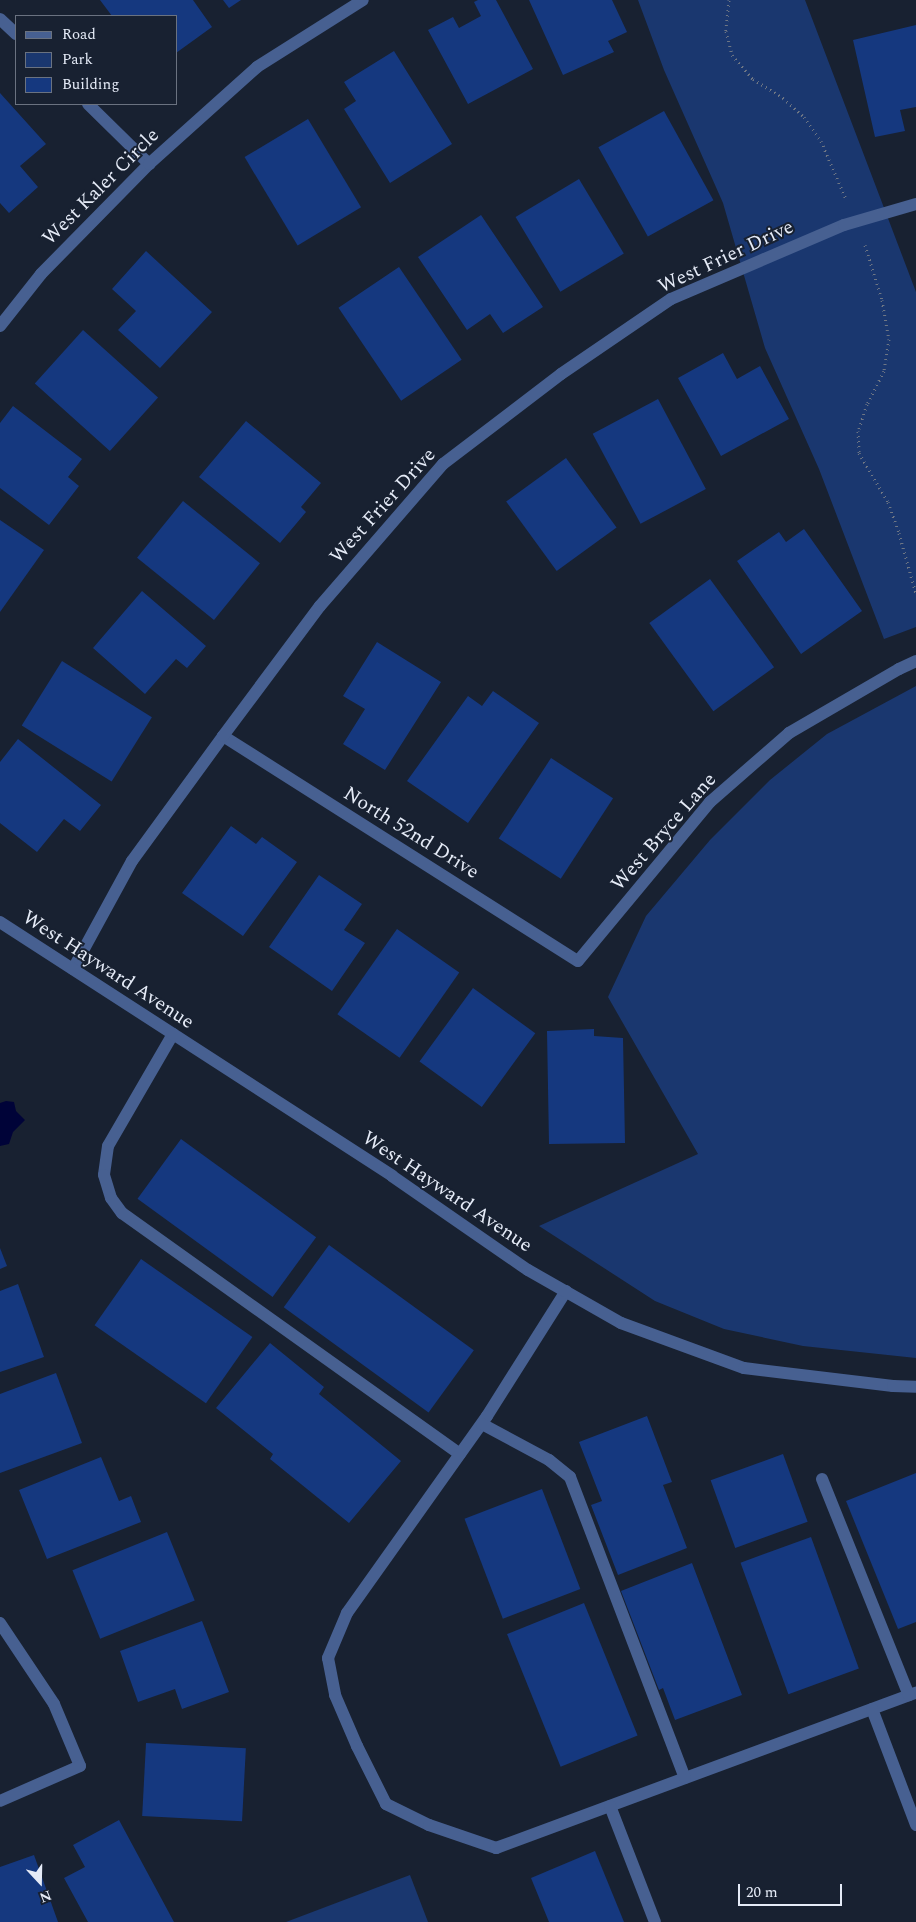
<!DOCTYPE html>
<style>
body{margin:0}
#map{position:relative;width:916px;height:1922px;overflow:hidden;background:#182131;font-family:Spectral,serif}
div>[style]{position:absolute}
.green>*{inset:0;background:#1a376f}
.water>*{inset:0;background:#000338}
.building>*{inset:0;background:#15387f;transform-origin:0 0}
.path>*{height:3px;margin-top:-1.5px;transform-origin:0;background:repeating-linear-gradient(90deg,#6e7684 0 1px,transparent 0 5px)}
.minor>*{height:12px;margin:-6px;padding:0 6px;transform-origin:6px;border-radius:6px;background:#476091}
.tertiary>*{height:12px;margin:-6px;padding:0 6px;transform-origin:6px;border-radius:6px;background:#476091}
span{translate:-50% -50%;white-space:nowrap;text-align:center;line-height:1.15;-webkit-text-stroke:4px #182131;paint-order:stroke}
.street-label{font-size:20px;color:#e5ebf7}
.legend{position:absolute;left:15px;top:15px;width:162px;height:90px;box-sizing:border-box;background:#182131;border:1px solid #6a7280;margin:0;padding:6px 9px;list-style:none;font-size:15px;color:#e5ebf7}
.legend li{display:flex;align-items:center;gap:10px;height:25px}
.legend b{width:25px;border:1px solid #6a7280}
.north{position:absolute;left:15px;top:1857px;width:50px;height:50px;-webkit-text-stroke:4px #182131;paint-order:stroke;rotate:159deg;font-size:14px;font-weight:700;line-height:20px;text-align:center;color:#e5ebf7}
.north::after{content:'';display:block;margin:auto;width:18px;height:22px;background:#e5ebf7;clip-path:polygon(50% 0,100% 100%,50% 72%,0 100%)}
.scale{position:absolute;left:738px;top:1884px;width:104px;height:22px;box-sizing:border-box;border:2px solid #e5ebf7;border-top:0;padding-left:6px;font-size:15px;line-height:18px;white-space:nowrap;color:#e5ebf7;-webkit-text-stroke:4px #182131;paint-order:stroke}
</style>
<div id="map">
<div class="green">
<div style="clip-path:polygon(638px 0,805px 0,916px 292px,916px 627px,884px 639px,819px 469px,765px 348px,723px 203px,664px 70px)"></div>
<div style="clip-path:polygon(916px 686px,916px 1358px,803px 1346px,724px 1329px,655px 1301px,539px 1226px,698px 1154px,608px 997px,646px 916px,710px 840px,770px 780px,827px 734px)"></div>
<div style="clip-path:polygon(410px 1875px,428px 1922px,286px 1922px)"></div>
</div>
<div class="water">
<div style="clip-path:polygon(6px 1101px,14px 1102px,16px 1111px,25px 1120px,13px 1132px,9px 1144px,0 1146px,0 1103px)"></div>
</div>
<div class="building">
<div style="clip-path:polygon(100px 0,193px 0,212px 27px,176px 53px,176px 16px,112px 16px)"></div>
<div style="clip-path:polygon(223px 0,241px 0,229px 8px)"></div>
<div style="clip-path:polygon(478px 0,496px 0,533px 69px,468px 104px,428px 30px,453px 17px,459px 28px,481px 16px,474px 2px)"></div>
<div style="clip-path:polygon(529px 0,612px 0,627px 32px,608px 41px,614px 52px,563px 75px)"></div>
<div style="clip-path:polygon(916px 25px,916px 107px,900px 110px,905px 131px,875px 137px,853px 40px)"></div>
<div style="clip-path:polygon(394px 51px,452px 144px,390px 183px,344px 109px,356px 101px,344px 82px)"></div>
<div style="clip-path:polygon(0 93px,46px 144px,20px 166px,38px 187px,9px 213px,0 203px)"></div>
<div style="left:664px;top:111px;width:102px;height:75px;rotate:61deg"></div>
<div style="left:308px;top:119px;width:103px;height:74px;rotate:59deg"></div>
<div style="left:579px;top:179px;width:87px;height:74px;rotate:59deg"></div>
<div style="clip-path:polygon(481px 215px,543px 307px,503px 333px,490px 314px,467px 330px,418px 257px)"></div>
<div style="clip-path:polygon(146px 251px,212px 312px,160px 368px,118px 330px,136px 311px,112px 289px)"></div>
<div style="left:399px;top:267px;width:112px;height:73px;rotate:56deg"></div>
<div style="left:83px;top:330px;width:101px;height:72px;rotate:42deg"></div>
<div style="clip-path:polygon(723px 353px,737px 379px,760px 366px,789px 419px,721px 456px,678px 378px)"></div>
<div style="left:658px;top:399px;width:102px;height:74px;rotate:62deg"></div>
<div style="clip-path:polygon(13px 406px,82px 459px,68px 477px,79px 486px,49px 525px,0 488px,0 423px)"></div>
<div style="clip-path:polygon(246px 421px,321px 483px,301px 507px,306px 512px,280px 543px,199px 477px)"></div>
<div style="left:566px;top:458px;width:86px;height:74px;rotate:54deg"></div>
<div style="left:183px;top:501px;width:99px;height:73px;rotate:39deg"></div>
<div style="clip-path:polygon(0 520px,44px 550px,0 612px)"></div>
<div style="clip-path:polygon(804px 529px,862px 611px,801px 654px,737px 561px,779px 532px,786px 542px)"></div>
<div style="left:710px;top:579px;width:109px;height:75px;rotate:54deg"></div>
<div style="clip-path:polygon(142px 591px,206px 646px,187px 668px,176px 659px,145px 694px,93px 648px)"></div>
<div style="clip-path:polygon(377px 642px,441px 682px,385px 770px,343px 744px,365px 709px,343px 696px)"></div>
<div style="left:62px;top:661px;width:106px;height:76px;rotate:32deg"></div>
<div style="clip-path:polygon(493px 691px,539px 723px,468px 823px,407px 781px,468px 696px,482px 706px)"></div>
<div style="clip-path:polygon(18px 739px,101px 805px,80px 831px,64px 819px,37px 852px,0 823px,0 762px)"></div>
<div style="left:551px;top:758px;width:74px;height:96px;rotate:33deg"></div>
<div style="clip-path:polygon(231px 826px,256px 844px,262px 837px,297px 862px,243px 936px,182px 893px)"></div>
<div style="clip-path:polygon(319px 875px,362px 904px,344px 930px,365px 943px,332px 991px,269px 947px)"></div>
<div style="left:397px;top:929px;width:76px;height:104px;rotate:35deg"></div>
<div style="left:473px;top:988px;width:77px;height:91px;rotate:36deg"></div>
<div style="clip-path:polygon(594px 1029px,594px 1036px,623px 1038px,625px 1143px,549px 1144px,547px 1031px)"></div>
<div style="left:181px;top:1139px;width:167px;height:74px;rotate:36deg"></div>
<div style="left:329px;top:1245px;width:179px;height:77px;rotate:36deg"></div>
<div style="clip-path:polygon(0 1248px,7px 1266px,0 1269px)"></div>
<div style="left:141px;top:1259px;width:136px;height:81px;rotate:35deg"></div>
<div style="clip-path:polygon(18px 1284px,44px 1357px,0 1372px,0 1291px)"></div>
<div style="clip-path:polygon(270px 1343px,324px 1387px,319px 1394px,401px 1461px,349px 1523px,270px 1459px,273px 1454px,216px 1408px)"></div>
<div style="clip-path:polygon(56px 1373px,82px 1443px,0 1473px,0 1394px)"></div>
<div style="clip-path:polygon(647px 1416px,672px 1482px,663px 1485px,687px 1548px,618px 1575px,591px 1505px,602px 1501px,579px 1442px)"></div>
<div style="left:783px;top:1454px;width:72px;height:77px;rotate:70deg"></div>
<div style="clip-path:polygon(101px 1457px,119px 1501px,131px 1496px,141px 1522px,47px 1559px,19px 1490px)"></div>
<div style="clip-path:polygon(916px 1473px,916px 1622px,898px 1629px,846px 1501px)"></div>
<div style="left:542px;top:1489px;width:107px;height:83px;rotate:69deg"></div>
<div style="left:167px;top:1532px;width:74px;height:102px;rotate:68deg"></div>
<div style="left:811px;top:1537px;width:140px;height:75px;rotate:70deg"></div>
<div style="clip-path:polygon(692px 1563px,742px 1695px,675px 1720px,663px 1688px,659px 1690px,621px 1591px)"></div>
<div style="left:584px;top:1603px;width:143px;height:83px;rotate:68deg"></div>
<div style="clip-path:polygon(202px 1621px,229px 1692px,182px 1709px,175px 1689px,138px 1702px,120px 1651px)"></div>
<div style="left:146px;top:1743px;width:100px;height:73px;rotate:3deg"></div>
<div style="clip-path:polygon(119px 1820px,174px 1922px,88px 1922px,64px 1878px,85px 1867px,73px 1845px)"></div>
<div style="clip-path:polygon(595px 1851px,624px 1922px,549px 1922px,531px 1878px)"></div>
<div style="clip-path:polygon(34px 1855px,58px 1922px,0 1922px,0 1867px)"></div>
</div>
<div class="path">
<div style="left:729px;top:0;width:31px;rotate:96deg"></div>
<div style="left:726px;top:31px;width:25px;rotate:76deg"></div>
<div style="left:732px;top:55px;width:32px;rotate:49deg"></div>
<div style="left:753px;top:79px;width:36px;rotate:32deg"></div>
<div style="left:783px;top:98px;width:28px;rotate:42deg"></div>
<div style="left:804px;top:117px;width:29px;rotate:55deg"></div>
<div style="left:821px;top:141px;width:63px;rotate:66.7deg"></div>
<div style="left:865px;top:245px;width:58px;rotate:72.8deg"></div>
<div style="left:882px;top:300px;width:40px;rotate:80deg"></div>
<div style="left:889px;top:339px;width:32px;rotate:99deg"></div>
<div style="left:884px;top:371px;width:37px;rotate:117deg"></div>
<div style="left:867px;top:404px;width:28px;rotate:108deg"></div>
<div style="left:858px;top:431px;width:22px;rotate:87deg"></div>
<div style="left:859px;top:453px;width:57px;rotate:59.4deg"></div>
<div style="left:888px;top:502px;width:33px;rotate:70deg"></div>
<div style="left:899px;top:533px;width:63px;rotate:74.4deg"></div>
</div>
<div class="minor">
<div style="left:0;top:19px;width:22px;rotate:43deg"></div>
<div style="left:88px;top:104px;width:86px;rotate:44.5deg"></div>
<div style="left:0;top:326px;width:66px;rotate:-51.7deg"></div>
<div style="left:41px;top:274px;width:154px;rotate:-45.5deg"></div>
<div style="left:149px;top:164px;width:145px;rotate:-41.9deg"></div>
<div style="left:257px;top:67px;width:125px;rotate:-32.3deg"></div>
<div style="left:223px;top:736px;width:420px;rotate:32.4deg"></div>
<div style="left:578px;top:961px;width:207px;rotate:-50.3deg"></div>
<div style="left:710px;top:802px;width:105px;rotate:-41.1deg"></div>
<div style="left:789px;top:733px;width:127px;rotate:-30.2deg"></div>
<div style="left:899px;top:669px;width:19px;rotate:-25deg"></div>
<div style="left:73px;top:969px;width:123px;rotate:-61.4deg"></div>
<div style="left:132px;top:861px;width:155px;rotate:-53.9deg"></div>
<div style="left:223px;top:736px;width:162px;rotate:-53.3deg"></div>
<div style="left:320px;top:606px;width:188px;rotate:-49.1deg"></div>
<div style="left:443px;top:464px;width:148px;rotate:-37.3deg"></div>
<div style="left:561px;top:374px;width:133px;rotate:-34.3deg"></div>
<div style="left:671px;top:299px;width:188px;rotate:-23.2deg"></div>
<div style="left:844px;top:225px;width:75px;rotate:-16.3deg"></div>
<div style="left:173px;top:1034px;width:129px;rotate:120.1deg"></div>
<div style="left:108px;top:1146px;width:29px;rotate:98deg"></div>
<div style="left:104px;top:1175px;width:24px;rotate:73deg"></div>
<div style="left:111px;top:1198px;width:19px;rotate:54deg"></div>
<div style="left:122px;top:1213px;width:415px;rotate:35.5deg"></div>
<div style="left:566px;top:1291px;width:148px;rotate:122.3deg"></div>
<div style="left:487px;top:1416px;width:242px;rotate:125.4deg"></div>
<div style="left:347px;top:1613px;width:49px;rotate:112.9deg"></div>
<div style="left:328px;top:1658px;width:38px;rotate:79deg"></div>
<div style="left:335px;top:1695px;width:56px;rotate:66.7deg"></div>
<div style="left:357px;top:1746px;width:65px;rotate:63.4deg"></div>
<div style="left:386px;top:1804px;width:48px;rotate:26deg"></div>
<div style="left:429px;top:1825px;width:71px;rotate:18.9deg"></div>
<div style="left:496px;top:1848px;width:448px;rotate:-20.3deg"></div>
<div style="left:482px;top:1424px;width:76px;rotate:28.2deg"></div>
<div style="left:549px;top:1460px;width:27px;rotate:39deg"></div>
<div style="left:570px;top:1477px;width:322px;rotate:69.1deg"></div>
<div style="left:822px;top:1479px;width:233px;rotate:68.1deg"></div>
<div style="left:0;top:1623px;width:97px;rotate:56.3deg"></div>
<div style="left:54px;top:1704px;width:67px;rotate:67.2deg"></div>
<div style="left:80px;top:1766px;width:87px;rotate:156.4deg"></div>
<div style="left:872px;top:1709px;width:124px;rotate:69.2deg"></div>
<div style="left:610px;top:1806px;width:124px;rotate:68.8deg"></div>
</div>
<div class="tertiary">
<div style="left:0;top:922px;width:467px;rotate:32.9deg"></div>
<div style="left:392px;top:1176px;width:165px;rotate:34.7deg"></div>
<div style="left:528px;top:1270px;width:107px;rotate:29.7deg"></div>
<div style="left:621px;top:1323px;width:131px;rotate:20.1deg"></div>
<div style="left:744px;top:1368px;width:150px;rotate:6.9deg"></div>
<div style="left:893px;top:1386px;width:23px;rotate:2deg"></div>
</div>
<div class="street-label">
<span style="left:101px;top:187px;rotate:-45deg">West Kaler Circle</span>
<span style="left:726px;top:257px;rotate:-25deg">West Frier Drive</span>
<span style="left:383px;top:506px;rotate:-48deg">West Frier Drive</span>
<span style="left:664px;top:832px;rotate:-49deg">West Bryce Lane</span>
<span style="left:411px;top:833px;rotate:32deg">North 52nd Drive</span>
<span style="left:108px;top:970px;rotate:33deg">West Hayward Avenue</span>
<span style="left:447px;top:1192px;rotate:34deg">West Hayward Avenue</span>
</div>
<ul class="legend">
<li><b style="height:6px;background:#476091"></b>Road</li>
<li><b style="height:14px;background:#1a376f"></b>Park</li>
<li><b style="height:14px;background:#15387f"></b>Building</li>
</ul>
<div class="north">N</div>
<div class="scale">20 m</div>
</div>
